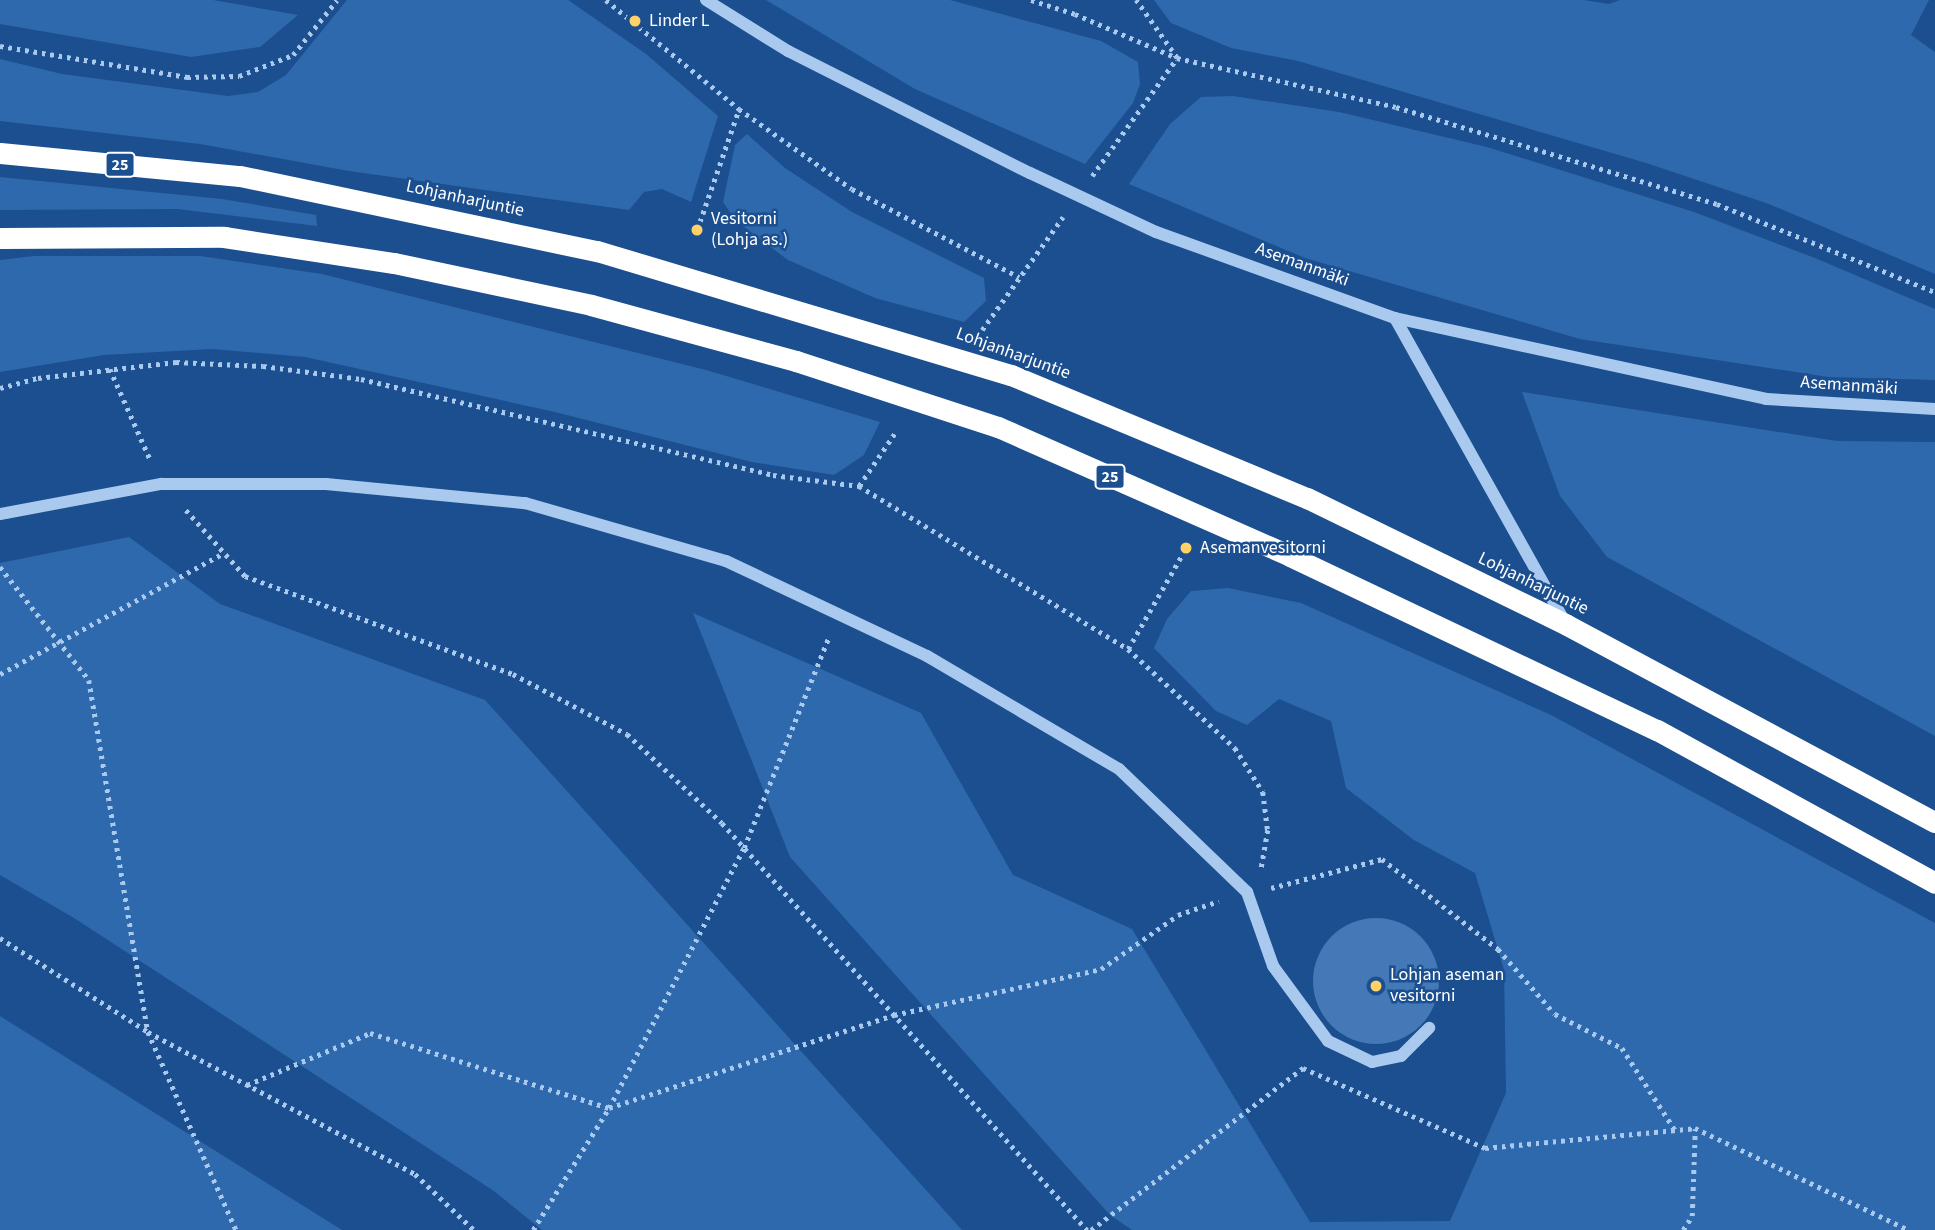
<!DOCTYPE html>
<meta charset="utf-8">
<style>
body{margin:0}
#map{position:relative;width:1935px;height:1230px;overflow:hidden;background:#1b4f8f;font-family:"Source Sans 3",sans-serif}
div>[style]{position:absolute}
.green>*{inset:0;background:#2e69ad}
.building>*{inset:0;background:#4478b7}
.round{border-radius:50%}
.path>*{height:4.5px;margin-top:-2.25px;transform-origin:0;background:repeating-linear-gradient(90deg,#a9c9ee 0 3.5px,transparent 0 8.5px)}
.minor>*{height:12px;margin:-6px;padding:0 6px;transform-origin:6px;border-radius:6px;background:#a9c9ee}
.highway>*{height:21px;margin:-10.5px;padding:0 10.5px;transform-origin:10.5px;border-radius:10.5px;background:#fff}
.minor-bridge>*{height:12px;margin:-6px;padding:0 6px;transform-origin:6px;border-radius:6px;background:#a9c9ee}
.dots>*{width:19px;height:19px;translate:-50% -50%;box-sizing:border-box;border:4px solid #1b4f8f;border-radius:50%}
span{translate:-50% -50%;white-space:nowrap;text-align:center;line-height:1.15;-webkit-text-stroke:5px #1b4f8f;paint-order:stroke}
.shield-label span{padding:2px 5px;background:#1b4f8f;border:2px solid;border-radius:5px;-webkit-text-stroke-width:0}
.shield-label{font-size:16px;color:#fff;font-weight:700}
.poi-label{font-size:18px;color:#fff}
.left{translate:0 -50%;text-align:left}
.street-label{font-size:18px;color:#fff}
</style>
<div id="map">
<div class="green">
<div style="clip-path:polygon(0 0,213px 0,298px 15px,260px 47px,191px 57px,0 24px)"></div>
<div style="clip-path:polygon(347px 0,568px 0,646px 54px,718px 116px,691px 202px,662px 189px,644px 192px,629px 210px,349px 171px,200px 144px,0 121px,0 59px,62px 74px,228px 96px,258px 92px,286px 75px)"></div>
<div style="clip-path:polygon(766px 0,950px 0,1101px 41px,1138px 62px,1140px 84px,1133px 103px,1085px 164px,915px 89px)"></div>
<div style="clip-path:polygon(1154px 0,1584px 0,1609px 4px,1620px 0,1929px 0,1911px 35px,1935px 52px,1935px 274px,1769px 204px,1646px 163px,1298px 61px,1231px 48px,1171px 23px)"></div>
<div style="clip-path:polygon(1233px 96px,1339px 112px,1487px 147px,1694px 212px,1815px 258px,1935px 309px,1935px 380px,1828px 377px,1580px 339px,1305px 258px,1129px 184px,1170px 124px,1201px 97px)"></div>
<div style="clip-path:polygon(747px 134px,785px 168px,852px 212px,984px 278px,986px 301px,964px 322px,875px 298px,788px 260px,736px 221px,723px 202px,735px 145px)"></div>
<div style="clip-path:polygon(0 177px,222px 199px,316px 215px,317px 226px,177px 209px,0 210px)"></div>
<div style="clip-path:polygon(34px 256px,200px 256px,322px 274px,706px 370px,880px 422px,864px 455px,834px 475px,752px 462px,555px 412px,305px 357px,212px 349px,104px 355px,0 372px,0 260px)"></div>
<div style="clip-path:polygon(1522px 392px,1837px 441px,1935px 442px,1935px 736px,1607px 557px,1560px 496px)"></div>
<div style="clip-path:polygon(129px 537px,220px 604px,485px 700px,962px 1230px,542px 1230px,494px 1191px,74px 918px,0 875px,0 563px)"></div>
<div style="clip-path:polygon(1228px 588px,1301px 603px,1551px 715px,1935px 923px,1935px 1230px,1132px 1230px,1110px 1215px,790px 857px,693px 613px,921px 713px,1013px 875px,1132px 929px,1310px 1222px,1450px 1221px,1506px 1093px,1504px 970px,1475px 873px,1414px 840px,1346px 788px,1331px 721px,1279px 699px,1247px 725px,1216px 711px,1154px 648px,1167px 619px,1191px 591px)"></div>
<div style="clip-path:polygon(0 1016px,342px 1230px,0 1230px)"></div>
</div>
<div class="building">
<div class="round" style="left:1313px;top:918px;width:126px;height:126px"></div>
</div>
<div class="path">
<div style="left:606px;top:0;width:172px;rotate:39.3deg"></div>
<div style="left:739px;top:109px;width:138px;rotate:35.3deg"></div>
<div style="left:852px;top:189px;width:189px;rotate:27.8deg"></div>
<div style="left:1031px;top:0;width:46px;rotate:17.7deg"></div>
<div style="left:1075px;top:14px;width:111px;rotate:23.3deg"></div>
<div style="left:1177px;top:58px;width:224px;rotate:12.6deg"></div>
<div style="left:1396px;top:107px;width:335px;rotate:16.8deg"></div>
<div style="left:1717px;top:204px;width:235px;rotate:22deg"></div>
<div style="left:0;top:46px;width:190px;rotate:9.4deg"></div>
<div style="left:187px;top:77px;width:52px;rotate:-1.1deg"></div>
<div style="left:239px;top:76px;width:58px;rotate:-21.3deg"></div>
<div style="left:293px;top:55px;width:70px;rotate:-51.3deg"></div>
<div style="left:1092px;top:176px;width:145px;rotate:-54.2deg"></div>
<div style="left:1177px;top:58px;width:71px;rotate:-125.3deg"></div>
<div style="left:697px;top:230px;width:128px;rotate:-70.9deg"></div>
<div style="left:982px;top:330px;width:139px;rotate:-54.4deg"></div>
<div style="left:110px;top:369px;width:101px;rotate:66deg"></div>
<div style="left:0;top:388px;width:39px;rotate:-15deg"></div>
<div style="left:38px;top:378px;width:139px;rotate:-6.6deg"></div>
<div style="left:176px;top:362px;width:87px;rotate:2.6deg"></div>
<div style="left:263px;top:366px;width:99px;rotate:7.6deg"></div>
<div style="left:361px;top:379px;width:423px;rotate:13.1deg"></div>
<div style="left:773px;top:475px;width:87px;rotate:7.3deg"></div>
<div style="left:859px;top:486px;width:64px;rotate:-55.8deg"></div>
<div style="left:859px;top:486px;width:315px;rotate:31.2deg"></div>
<div style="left:1128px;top:649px;width:146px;rotate:42.8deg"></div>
<div style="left:1235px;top:748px;width:52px;rotate:57.5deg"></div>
<div style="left:1263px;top:792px;width:38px;rotate:83deg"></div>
<div style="left:1268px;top:830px;width:41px;rotate:99.9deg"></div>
<div style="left:186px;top:510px;width:89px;rotate:48.2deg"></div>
<div style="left:245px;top:576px;width:285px;rotate:20.1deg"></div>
<div style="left:513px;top:674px;width:129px;rotate:27.8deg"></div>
<div style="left:627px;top:734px;width:130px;rotate:43.1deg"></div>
<div style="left:722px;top:823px;width:547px;rotate:48.11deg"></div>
<div style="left:0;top:567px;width:144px;rotate:51.8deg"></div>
<div style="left:89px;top:680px;width:357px;rotate:80.5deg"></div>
<div style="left:148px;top:1032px;width:217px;rotate:66deg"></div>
<div style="left:1128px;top:649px;width:116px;rotate:-60.1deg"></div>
<div style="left:0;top:674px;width:255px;rotate:-28.4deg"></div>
<div style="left:1271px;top:888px;width:115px;rotate:-14.6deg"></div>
<div style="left:1382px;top:859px;width:147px;rotate:37.8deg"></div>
<div style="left:1498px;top:949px;width:86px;rotate:48.8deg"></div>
<div style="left:1555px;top:1014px;width:75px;rotate:26.9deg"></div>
<div style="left:1622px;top:1048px;width:98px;rotate:57.1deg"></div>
<div style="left:0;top:938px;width:175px;rotate:32.4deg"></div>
<div style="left:148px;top:1032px;width:302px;rotate:28deg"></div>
<div style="left:415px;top:1174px;width:81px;rotate:43.5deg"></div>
<div style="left:247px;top:1085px;width:134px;rotate:-22.9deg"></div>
<div style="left:370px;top:1033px;width:250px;rotate:17.4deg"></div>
<div style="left:609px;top:1108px;width:300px;rotate:-18.1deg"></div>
<div style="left:894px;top:1015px;width:212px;rotate:-12.5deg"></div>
<div style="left:1101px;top:969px;width:94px;rotate:-35deg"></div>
<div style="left:1178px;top:915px;width:43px;rotate:-18.9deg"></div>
<div style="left:533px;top:1230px;width:144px;rotate:-58.1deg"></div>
<div style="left:609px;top:1108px;width:293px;rotate:-62.6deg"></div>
<div style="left:744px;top:848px;width:227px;rotate:-68.1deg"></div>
<div style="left:1091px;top:1230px;width:267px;rotate:-37.4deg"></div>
<div style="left:1303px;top:1068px;width:199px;rotate:23.7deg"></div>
<div style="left:1485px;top:1148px;width:211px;rotate:-5.4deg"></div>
<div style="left:1695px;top:1128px;width:237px;rotate:25.5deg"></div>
<div style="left:1683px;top:1230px;width:17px;rotate:-57deg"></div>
<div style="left:1692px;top:1216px;width:87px;rotate:-88deg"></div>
</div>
<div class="minor">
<div style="left:706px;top:0;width:97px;rotate:31.9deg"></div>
<div style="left:788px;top:51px;width:271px;rotate:26.8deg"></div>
<div style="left:1156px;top:232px;width:254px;rotate:19.8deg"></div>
<div style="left:1395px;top:318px;width:380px;rotate:12.3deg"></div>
<div style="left:1766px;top:399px;width:169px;rotate:3.4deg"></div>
<div style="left:1395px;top:318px;width:348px;rotate:60.8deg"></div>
<div style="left:0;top:514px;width:164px;rotate:-10.6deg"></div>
<div style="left:161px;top:484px;width:165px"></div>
<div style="left:326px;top:484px;width:200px;rotate:5.5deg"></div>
<div style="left:525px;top:503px;width:209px;rotate:16.1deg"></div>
<div style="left:726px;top:561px;width:222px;rotate:25.3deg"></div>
<div style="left:927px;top:656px;width:223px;rotate:30.5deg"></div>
<div style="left:1119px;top:769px;width:178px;rotate:43.9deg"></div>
<div style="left:1247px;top:892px;width:78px;rotate:70.6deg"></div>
<div style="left:1273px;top:966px;width:93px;rotate:53.7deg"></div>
<div style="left:1328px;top:1041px;width:49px;rotate:25.5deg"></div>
<div style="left:1372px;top:1062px;width:30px;rotate:-12deg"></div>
<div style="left:1401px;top:1056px;width:40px;rotate:-45deg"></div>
</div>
<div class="highway">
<div style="left:0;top:153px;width:241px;rotate:5.5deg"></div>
<div style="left:240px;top:176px;width:365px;rotate:11.9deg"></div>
<div style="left:597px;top:251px;width:432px;rotate:16.7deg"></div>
<div style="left:1011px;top:375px;width:321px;rotate:22.6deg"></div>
<div style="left:1307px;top:498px;width:289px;rotate:26deg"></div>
<div style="left:1567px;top:625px;width:417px;rotate:28.2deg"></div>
<div style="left:0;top:238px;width:224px;rotate:-0.3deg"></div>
<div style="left:224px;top:237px;width:172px;rotate:8.7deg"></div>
<div style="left:394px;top:263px;width:201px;rotate:12deg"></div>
<div style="left:591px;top:305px;width:213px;rotate:15.3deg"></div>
<div style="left:796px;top:361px;width:213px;rotate:18.1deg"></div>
<div style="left:998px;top:427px;width:319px;rotate:23.8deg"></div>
<div style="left:1290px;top:556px;width:406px;rotate:25.4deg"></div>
<div style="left:1657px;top:730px;width:317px;rotate:28.8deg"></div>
</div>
<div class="minor-bridge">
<div style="left:1030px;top:173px;width:139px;rotate:25.1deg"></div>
</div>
<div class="dots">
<div style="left:635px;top:21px;background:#ffd166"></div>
<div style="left:697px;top:230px;background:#ffd166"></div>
<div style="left:1186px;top:548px;background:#ffd166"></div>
<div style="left:1376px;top:986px;background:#ffd166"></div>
</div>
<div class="shield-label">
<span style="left:120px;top:165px">25</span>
<span style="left:1110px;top:477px">25</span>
</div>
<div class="poi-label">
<span class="left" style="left:649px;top:21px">Linder L</span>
<span class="left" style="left:711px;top:230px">Vesitorni<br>(Lohja as.)</span>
<span class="left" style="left:1200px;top:548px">Asemanvesitorni</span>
<span class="left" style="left:1390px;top:986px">Lohjan aseman<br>vesitorni</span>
</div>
<div class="street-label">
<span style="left:465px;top:199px;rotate:12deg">Lohjanharjuntie</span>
<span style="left:1302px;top:265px;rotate:20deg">Asemanmäki</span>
<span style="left:1013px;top:354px;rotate:20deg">Lohjanharjuntie</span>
<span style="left:1849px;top:386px;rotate:4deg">Asemanmäki</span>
<span style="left:1533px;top:584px;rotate:26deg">Lohjanharjuntie</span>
</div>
</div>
